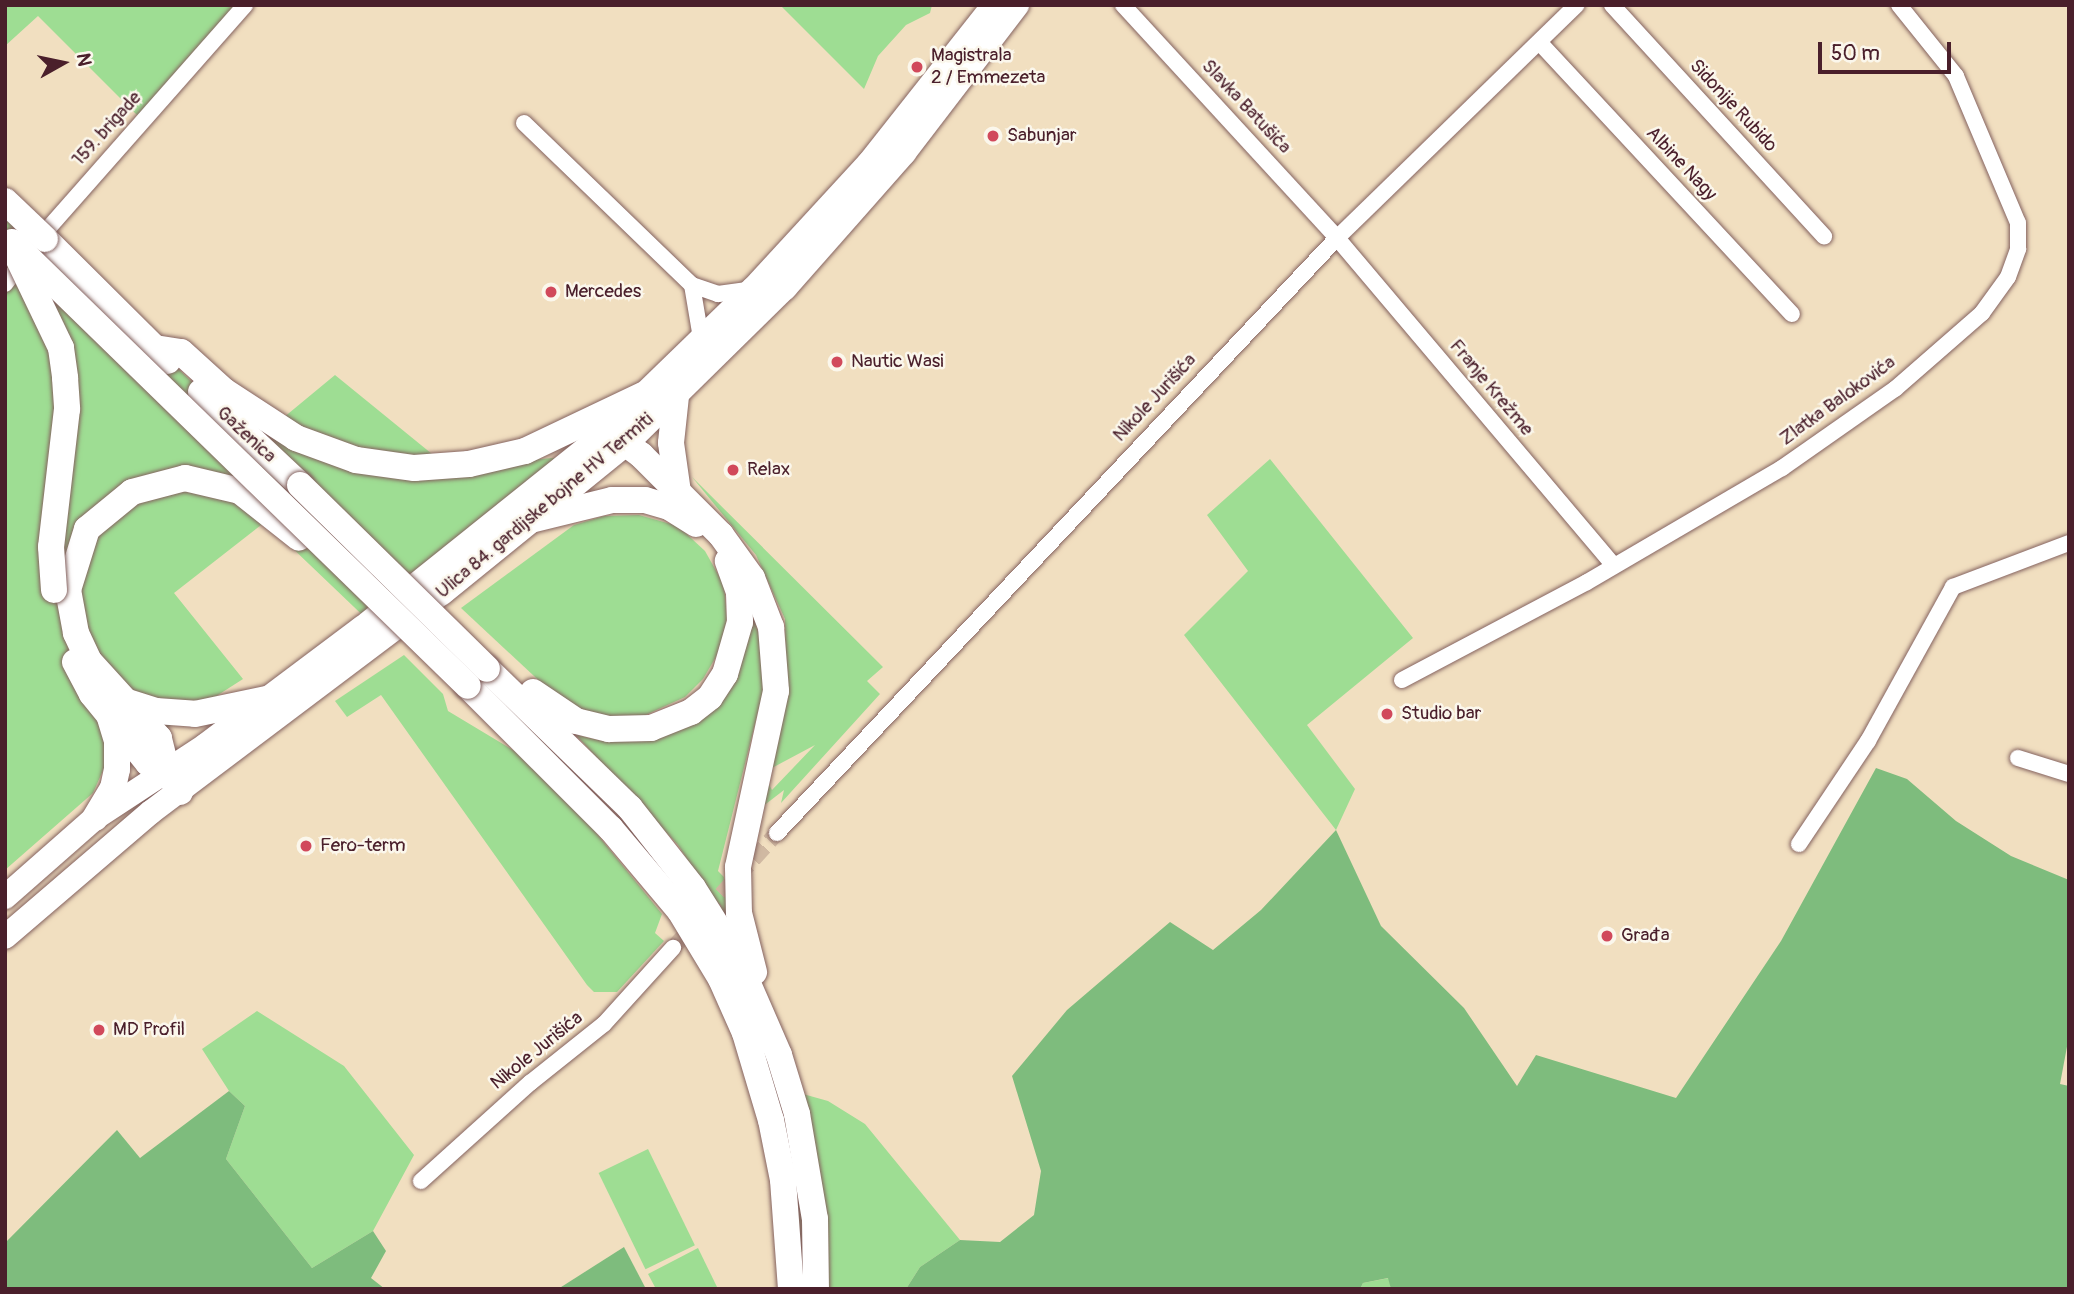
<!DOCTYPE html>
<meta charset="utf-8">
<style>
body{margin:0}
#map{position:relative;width:2074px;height:1294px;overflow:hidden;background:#f1dfc0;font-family:Pangolin,sans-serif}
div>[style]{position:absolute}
.green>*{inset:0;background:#9edd93;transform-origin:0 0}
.forest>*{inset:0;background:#7ebc7d}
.minor-tunnel>*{height:16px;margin-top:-8px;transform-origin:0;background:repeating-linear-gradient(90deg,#d0b9a2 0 16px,transparent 0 24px)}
.roads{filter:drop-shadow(0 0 2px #84625f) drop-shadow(0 0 2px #84625f)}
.minor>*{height:16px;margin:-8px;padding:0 8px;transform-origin:8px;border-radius:8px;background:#fff}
.primary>*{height:24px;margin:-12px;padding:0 12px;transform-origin:12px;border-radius:12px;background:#fff}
.trunk>*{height:26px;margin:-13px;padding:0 13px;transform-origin:13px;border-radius:13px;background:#fff}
.bridges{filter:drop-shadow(0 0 2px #84625f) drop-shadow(0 0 2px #84625f)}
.trunk-bridge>*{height:26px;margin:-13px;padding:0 13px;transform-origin:13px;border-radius:13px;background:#fff}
.dots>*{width:19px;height:19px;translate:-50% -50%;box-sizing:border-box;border:4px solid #fbf7ec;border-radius:50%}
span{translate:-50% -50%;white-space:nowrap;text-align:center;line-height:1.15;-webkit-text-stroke:5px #fbf7ec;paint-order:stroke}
.poi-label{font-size:19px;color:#4a1f2b}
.left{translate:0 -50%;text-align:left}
.street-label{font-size:19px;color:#4a1f2b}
.frame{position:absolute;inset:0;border:7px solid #4a1f2b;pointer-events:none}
.north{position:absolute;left:28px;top:28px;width:70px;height:70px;-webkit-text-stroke:5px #fbf7ec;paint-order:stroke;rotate:81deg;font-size:19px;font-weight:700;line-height:28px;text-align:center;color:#4a1f2b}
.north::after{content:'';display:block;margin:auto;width:24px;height:32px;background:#4a1f2b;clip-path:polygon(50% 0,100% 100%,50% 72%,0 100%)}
.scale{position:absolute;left:1818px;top:42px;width:133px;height:32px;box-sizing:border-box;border:4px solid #4a1f2b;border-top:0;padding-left:9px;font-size:21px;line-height:24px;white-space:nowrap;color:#4a1f2b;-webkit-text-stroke:5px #fbf7ec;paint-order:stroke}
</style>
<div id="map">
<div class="green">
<div style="clip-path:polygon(5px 5px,245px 5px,143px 121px,38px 16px,5px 46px)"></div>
<div style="clip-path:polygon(780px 5px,932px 5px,930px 13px,906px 25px,878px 56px,864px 89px)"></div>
<div style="clip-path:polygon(5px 201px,254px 442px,335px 375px,448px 467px,576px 456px,376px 628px,265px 522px,174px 593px,243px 679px,104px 768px,93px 793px,5px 870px)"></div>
<div style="clip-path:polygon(1270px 459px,1413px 638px,1307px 725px,1355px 789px,1336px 830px,1184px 635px,1248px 571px,1207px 515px)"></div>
<div style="clip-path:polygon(692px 477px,883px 667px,867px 681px,880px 694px,781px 803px,784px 790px,758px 810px,767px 781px,772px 790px,815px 745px,770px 769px,786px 699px,785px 619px,756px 555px)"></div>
<div style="clip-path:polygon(639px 515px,678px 526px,705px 551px,724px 585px,727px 618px,720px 650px,703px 679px,685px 697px,639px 718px,602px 718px,564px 704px,461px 608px,574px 525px,604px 516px)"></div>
<div style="clip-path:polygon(745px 588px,764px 652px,765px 684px,718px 871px,724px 877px,734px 931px,678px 845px,576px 735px,603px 741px,704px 710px)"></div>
<div style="clip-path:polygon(404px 655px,443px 694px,448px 711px,518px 753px,580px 813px,662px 914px,655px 933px,664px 941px,617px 992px,594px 992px,587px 985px,381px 695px,347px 717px,335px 701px)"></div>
<div style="clip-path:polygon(257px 1011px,344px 1066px,414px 1155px,373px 1231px,312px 1268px,226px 1159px,245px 1106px,229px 1091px,202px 1049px)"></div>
<div style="clip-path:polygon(778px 1087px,828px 1101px,865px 1124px,960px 1240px,920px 1267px,906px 1289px,803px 1289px,795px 1168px)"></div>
<div style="left:648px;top:1149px;width:107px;height:55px;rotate:64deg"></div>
<div style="clip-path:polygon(698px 1248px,718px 1289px,656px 1289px,648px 1274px)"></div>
<div style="clip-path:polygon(1389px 1278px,1391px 1289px,1360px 1289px,1363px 1283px)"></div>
</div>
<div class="forest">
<div style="clip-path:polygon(1876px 768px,1907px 779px,1956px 821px,2011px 856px,2069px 880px,2069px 1036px,2060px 1084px,2069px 1086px,2069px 1289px,1391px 1289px,1388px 1278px,1363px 1283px,1360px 1289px,906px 1289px,920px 1267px,960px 1240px,1000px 1242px,1034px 1215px,1041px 1171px,1012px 1076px,1067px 1010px,1170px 922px,1213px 950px,1261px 910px,1336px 830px,1381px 926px,1464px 1008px,1517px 1086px,1536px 1055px,1676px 1098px,1781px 941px)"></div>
<div style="clip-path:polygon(229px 1091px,245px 1106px,226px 1159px,312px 1268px,373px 1231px,386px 1251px,371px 1278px,385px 1289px,5px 1289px,5px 1243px,117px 1130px,140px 1158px)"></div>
<div style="clip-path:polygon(624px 1247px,646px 1289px,558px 1289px)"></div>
</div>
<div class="minor-tunnel">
<div style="left:673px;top:948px;width:155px;rotate:-47.9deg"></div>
</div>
<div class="roads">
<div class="minor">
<div style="left:1123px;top:5px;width:316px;rotate:47.4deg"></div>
<div style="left:1337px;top:238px;width:428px;rotate:49.8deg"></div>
<div style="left:1612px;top:5px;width:314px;rotate:47.5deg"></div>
<div style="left:1540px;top:43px;width:370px;rotate:47.1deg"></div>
<div style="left:524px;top:123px;width:233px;rotate:44deg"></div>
<div style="left:692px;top:285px;width:28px;rotate:19deg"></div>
<div style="left:718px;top:294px;width:35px;rotate:-8deg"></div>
<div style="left:38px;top:240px;width:313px;rotate:-48.6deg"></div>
<div style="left:5px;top:284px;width:29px;rotate:-52deg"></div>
<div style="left:692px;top:285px;width:54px;rotate:80.4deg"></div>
<div style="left:1402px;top:680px;width:209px;rotate:-27.9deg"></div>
<div style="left:1587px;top:582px;width:226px;rotate:-30.3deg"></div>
<div style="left:1782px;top:468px;width:138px;rotate:-35deg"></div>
<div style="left:1895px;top:389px;width:116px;rotate:-41.1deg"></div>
<div style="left:1982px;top:313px;width:44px;rotate:-54.2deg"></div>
<div style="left:2008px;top:277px;width:30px;rotate:-70deg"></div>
<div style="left:2018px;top:249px;width:26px;rotate:-90deg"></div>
<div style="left:2018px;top:223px;width:160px;rotate:-112.9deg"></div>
<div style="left:1956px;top:76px;width:91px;rotate:-128.8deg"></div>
<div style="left:2018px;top:758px;width:53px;rotate:17.4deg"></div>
<div style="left:777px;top:833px;width:817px;rotate:-46.74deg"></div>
<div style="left:1337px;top:238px;width:334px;rotate:-44.2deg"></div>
<div style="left:1799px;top:844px;width:124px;rotate:-56.2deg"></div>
<div style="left:1868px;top:741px;width:176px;rotate:-61.1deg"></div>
<div style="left:1953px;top:587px;width:124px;rotate:-20.8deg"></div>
<div style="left:421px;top:1181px;width:147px;rotate:-42deg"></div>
<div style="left:530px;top:1083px;width:95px;rotate:-38.6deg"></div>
<div style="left:604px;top:1024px;width:103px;rotate:-47.8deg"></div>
</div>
<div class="primary">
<div style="left:5px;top:897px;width:120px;rotate:-41.3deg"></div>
<div style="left:95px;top:818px;width:133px;rotate:-33.3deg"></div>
<div style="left:206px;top:745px;width:195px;rotate:-36.9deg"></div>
<div style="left:362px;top:628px;width:304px;rotate:-38.7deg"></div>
<div style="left:599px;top:438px;width:214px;rotate:-44.1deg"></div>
<div style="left:753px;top:289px;width:171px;rotate:-47.4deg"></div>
<div style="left:869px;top:163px;width:201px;rotate:-51.7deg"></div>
<div style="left:5px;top:937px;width:192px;rotate:-40.6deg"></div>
<div style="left:151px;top:812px;width:364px;rotate:-37deg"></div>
<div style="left:442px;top:593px;width:237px;rotate:-39deg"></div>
<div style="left:626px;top:444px;width:223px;rotate:-44.5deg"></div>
<div style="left:785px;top:288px;width:180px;rotate:-48.6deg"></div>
<div style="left:904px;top:153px;width:186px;rotate:-52.6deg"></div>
</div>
<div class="trunk">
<div style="left:45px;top:239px;width:173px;rotate:44.8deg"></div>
<div style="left:155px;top:348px;width:26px;rotate:9deg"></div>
<div style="left:181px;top:352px;width:58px;rotate:42.2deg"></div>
<div style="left:224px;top:391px;width:86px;rotate:33.1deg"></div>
<div style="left:296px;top:438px;width:64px;rotate:20.1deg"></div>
<div style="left:356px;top:460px;width:59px;rotate:7.9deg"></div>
<div style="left:414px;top:468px;width:55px;rotate:-4.2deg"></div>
<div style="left:469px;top:464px;width:57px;rotate:-13.1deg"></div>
<div style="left:525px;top:451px;width:131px;rotate:-25.4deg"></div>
<div style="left:201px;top:392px;width:136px;rotate:43.2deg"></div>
<div style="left:676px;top:396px;width:47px;rotate:96.1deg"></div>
<div style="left:671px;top:443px;width:49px;rotate:81.9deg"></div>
<div style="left:599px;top:438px;width:28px;rotate:13deg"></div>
<div style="left:626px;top:444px;width:19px;rotate:36deg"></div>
<div style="left:641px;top:455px;width:113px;rotate:45deg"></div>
<div style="left:721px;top:535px;width:53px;rotate:54.2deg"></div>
<div style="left:752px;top:578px;width:53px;rotate:68.8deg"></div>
<div style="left:771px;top:627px;width:64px;rotate:85.5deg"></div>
<div style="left:776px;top:691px;width:180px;rotate:102.2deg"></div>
<div style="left:738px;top:867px;width:46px;rotate:88.8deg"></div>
<div style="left:739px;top:913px;width:61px;rotate:75.7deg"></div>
<div style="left:531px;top:520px;width:83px;rotate:-13.9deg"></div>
<div style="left:612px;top:500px;width:33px"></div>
<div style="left:645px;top:500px;width:25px;rotate:16deg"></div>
<div style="left:669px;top:507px;width:32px;rotate:32deg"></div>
<div style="left:75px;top:662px;width:36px;rotate:62deg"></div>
<div style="left:92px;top:694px;width:89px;rotate:50.9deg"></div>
<div style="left:148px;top:763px;width:21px;rotate:23deg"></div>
<div style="left:487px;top:669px;width:199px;rotate:44.2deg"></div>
<div style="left:630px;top:808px;width:102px;rotate:51.8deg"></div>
<div style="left:693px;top:888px;width:80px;rotate:57.7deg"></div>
<div style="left:736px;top:956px;width:108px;rotate:66.5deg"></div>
<div style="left:779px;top:1055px;width:62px;rotate:73deg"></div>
<div style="left:797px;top:1114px;width:107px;rotate:80.3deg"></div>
<div style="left:815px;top:1219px;width:70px;rotate:89.2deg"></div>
<div style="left:468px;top:686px;width:202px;rotate:45deg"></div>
<div style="left:611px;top:829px;width:107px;rotate:49.9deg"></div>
<div style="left:680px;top:911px;width:79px;rotate:58.9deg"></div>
<div style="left:721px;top:979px;width:59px;rotate:66deg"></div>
<div style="left:745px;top:1033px;width:91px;rotate:73.4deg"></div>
<div style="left:771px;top:1120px;width:61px;rotate:78.7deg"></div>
<div style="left:783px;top:1180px;width:109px;rotate:85.8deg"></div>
<div style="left:533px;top:692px;width:52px;rotate:34deg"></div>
<div style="left:576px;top:721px;width:34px;rotate:14deg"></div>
<div style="left:609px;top:729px;width:42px;rotate:-1.4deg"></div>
<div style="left:651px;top:728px;width:43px;rotate:-21.8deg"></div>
<div style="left:691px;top:712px;width:24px;rotate:-38deg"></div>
<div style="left:710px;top:697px;width:27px;rotate:-57deg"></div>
<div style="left:725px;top:674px;width:54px;rotate:-73.9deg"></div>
<div style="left:740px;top:622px;width:30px;rotate:-92deg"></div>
<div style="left:739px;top:592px;width:33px;rotate:-110deg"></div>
<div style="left:128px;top:702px;width:29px;rotate:18deg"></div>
<div style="left:156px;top:711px;width:39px;rotate:4deg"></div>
<div style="left:195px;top:714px;width:73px;rotate:-11.9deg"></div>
<div style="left:180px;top:792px;width:25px;rotate:-122deg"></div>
<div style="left:167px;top:771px;width:34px;rotate:-104deg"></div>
<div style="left:159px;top:738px;width:104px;rotate:-132.3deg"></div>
<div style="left:89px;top:661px;width:31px;rotate:-115deg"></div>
<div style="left:76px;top:633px;width:44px;rotate:-100.5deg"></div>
<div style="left:68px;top:590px;width:64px;rotate:-72.7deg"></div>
<div style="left:87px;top:529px;width:58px;rotate:-39.4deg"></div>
<div style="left:132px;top:492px;width:55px;rotate:-14.8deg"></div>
<div style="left:185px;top:478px;width:57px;rotate:13.3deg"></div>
<div style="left:240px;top:491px;width:75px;rotate:38.5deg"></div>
<div style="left:95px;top:818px;width:35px;rotate:-59deg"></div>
<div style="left:113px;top:788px;width:19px;rotate:-78deg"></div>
<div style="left:117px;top:769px;width:28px;rotate:-90deg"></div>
<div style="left:117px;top:741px;width:24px;rotate:-107deg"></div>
</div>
</div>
<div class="bridges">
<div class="trunk-bridge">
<div style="left:5px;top:201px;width:55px;rotate:43.5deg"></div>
<div style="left:12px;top:242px;width:636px;rotate:44.24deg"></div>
<div style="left:17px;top:256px;width:102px;rotate:64.4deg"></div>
<div style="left:61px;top:348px;width:30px;rotate:82deg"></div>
<div style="left:65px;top:378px;width:31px;rotate:86deg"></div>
<div style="left:67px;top:409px;width:139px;rotate:96.6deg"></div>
<div style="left:51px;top:547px;width:43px;rotate:86deg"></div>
<div style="left:300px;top:485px;width:262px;rotate:44.5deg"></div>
</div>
</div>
<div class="dots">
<div style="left:917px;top:67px;background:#d1495b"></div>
<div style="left:993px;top:136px;background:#d1495b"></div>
<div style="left:551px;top:292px;background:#d1495b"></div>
<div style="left:837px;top:362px;background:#d1495b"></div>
<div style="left:733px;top:470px;background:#d1495b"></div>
<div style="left:1387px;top:714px;background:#d1495b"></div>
<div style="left:306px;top:846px;background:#d1495b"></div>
<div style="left:1607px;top:936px;background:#d1495b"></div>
<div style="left:99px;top:1030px;background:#d1495b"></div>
</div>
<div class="poi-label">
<span class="left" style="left:931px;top:67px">Magistrala<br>2 / Emmezeta</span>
<span class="left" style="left:1007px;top:136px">Sabunjar</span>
<span class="left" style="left:565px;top:292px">Mercedes</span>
<span class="left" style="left:851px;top:362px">Nautic Wasi</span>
<span class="left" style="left:747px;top:470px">Relax</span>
<span class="left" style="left:1401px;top:714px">Studio bar</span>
<span class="left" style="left:320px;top:846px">Fero-term</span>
<span class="left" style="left:1621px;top:936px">Građa</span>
<span class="left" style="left:113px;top:1030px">MD Profil</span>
</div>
<div class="street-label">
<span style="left:1733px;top:106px;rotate:47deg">Sidonije Rubido</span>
<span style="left:1246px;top:107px;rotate:47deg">Slavka Batušića</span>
<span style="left:107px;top:129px;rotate:-48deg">159. brigade</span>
<span style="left:1681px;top:164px;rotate:47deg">Albine Nagy</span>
<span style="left:1491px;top:388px;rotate:50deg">Franje Krežme</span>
<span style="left:1155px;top:398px;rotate:-47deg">Nikole Jurišića</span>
<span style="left:1838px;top:401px;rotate:-36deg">Zlatka Balokovića</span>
<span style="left:246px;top:435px;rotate:43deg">Gaženica</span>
<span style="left:545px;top:506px;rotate:-40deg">Ulica 84. gardijske bojne HV Termiti</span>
<span style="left:537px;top:1051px;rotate:-39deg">Nikole Jurišića</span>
</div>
<div class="frame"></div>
<div class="north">N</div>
<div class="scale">50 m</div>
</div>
